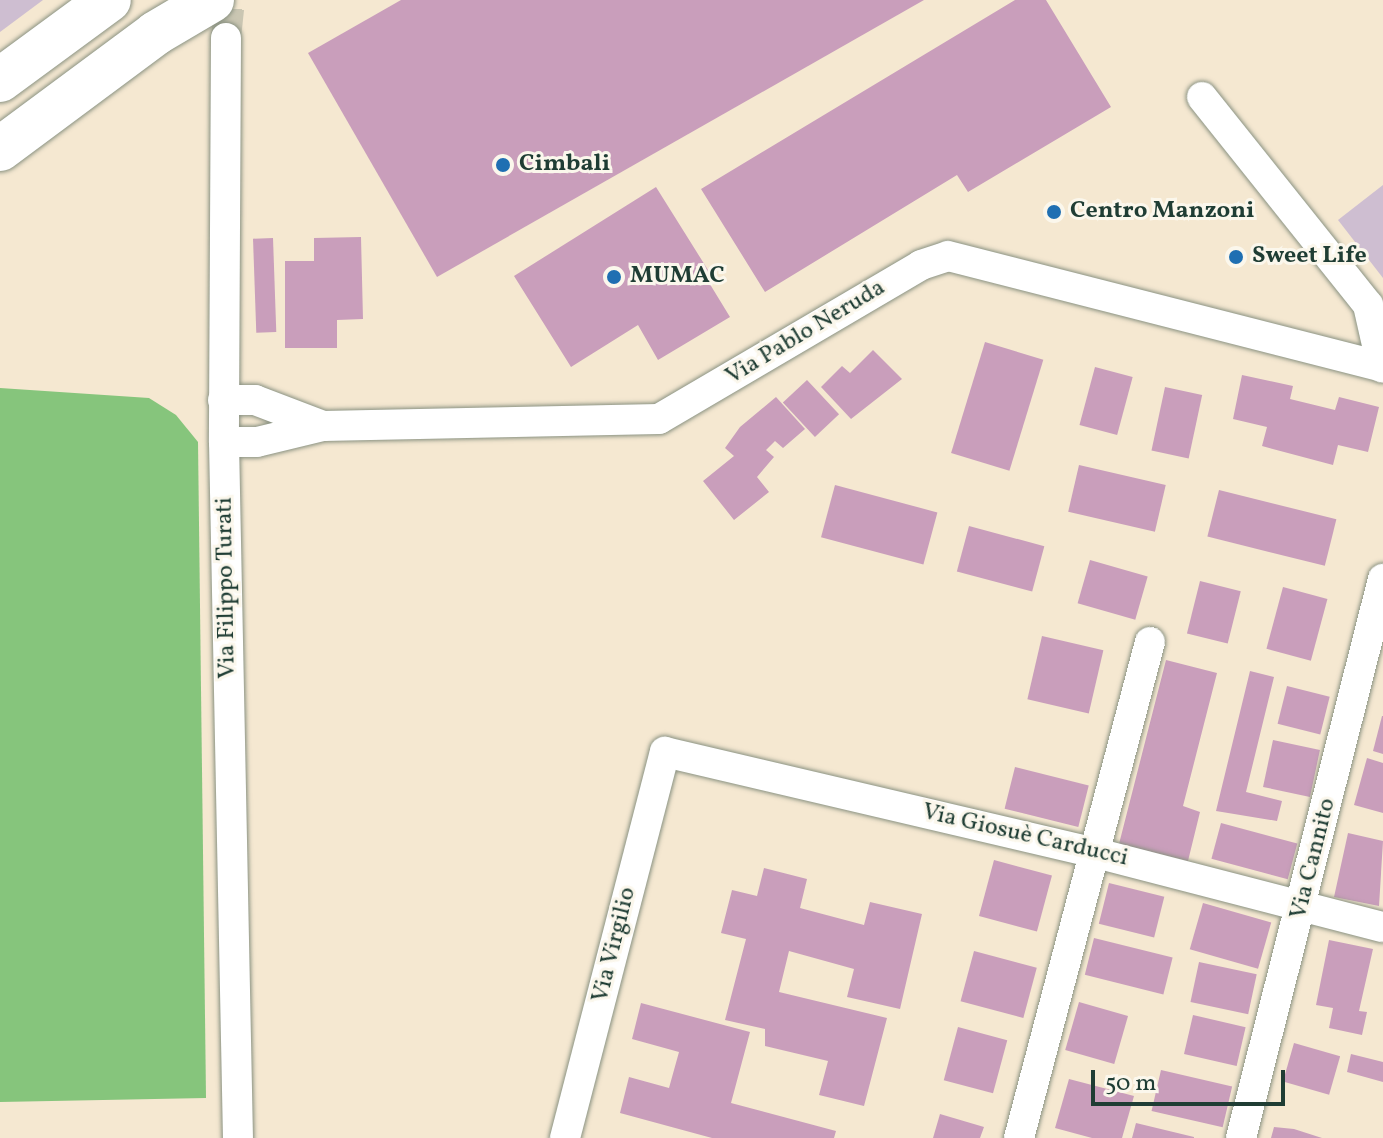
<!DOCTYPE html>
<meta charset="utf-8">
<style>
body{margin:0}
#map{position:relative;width:1383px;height:1138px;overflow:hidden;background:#f5e8d1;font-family:Vollkorn,serif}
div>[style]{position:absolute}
.industrial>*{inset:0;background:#cebed1}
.green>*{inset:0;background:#86c57c}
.building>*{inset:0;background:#c99ebb;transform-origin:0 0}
.minor-tunnel>*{height:30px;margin-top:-15px;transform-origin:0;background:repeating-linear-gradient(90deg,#cac6b2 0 30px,transparent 0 45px)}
.roads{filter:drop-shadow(0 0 2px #8a9282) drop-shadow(0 0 2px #8a9282)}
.minor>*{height:30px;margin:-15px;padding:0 15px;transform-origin:15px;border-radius:15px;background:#fff}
.highway>*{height:44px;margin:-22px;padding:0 22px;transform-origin:22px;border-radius:22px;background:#fff}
.dots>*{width:22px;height:22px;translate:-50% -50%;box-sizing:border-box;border:4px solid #fbf7ec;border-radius:50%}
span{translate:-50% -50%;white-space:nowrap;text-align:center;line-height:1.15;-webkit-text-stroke:6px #fbf7ec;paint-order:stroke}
.poi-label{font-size:24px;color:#1f3d34;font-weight:700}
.left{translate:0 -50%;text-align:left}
.street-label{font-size:24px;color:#1f3d34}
.scale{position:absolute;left:1091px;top:1070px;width:194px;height:36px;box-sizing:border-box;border:4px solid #1f3d34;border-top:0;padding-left:10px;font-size:24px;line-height:28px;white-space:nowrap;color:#1f3d34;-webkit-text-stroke:6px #fbf7ec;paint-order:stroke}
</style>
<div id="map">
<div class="industrial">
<div style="clip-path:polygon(0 0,43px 0,0 32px)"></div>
<div style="clip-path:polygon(1383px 185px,1383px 278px,1338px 220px)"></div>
</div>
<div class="green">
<div style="clip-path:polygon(0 388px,149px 398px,176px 415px,198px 442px,206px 1098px,0 1102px)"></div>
</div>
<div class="building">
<div style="clip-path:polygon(401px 0,924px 0,437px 277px,308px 53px)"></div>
<div style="clip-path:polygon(1015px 0,1046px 0,1111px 107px,968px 192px,957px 175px,765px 292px,701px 189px)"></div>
<div style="clip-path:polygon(656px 187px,713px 278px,708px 281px,730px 317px,658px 360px,638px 325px,571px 367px,514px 276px)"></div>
<div style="clip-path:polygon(361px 237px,363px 319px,337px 320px,337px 348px,285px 348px,285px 261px,314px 261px,314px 238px)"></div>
<div style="left:273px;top:238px;width:94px;height:20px;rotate:88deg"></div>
<div style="left:985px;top:342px;width:61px;height:116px;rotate:17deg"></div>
<div style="clip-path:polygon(873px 350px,902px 379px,851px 419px,821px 387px,842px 366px,850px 373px)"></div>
<div style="left:1095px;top:367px;width:39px;height:60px;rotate:15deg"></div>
<div style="clip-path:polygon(1242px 375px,1293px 386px,1290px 399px,1335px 410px,1339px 397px,1379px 407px,1368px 452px,1338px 445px,1333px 465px,1262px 446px,1267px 427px,1233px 419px)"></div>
<div style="left:807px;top:380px;width:47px;height:33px;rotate:47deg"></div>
<div style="left:1165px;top:387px;width:38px;height:65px;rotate:12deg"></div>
<div style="clip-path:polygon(776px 397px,805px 429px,783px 448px,775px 441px,766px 450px,774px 457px,757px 477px,769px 492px,734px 520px,703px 481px,734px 456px,725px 448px,740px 427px)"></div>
<div style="left:1079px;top:465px;width:89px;height:48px;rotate:13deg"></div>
<div style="left:835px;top:485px;width:106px;height:54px;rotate:15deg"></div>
<div style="left:1219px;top:490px;width:121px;height:48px;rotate:14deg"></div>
<div style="left:969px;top:526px;width:78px;height:47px;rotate:15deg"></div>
<div style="left:1090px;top:560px;width:60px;height:45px;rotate:16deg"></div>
<div style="left:1200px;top:581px;width:42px;height:54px;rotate:14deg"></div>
<div style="left:1283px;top:587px;width:46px;height:64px;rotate:15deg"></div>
<div style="left:1042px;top:636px;width:63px;height:65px;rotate:13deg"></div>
<div style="clip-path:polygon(1166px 660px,1217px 673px,1183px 806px,1200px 812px,1188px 861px,1119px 844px)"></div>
<div style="clip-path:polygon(1250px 671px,1274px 677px,1246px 792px,1282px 801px,1277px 821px,1216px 811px)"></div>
<div style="left:1287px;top:686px;width:44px;height:39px;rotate:14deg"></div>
<div style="clip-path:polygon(1382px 716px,1383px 716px,1383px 754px,1373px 751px)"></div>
<div style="left:1273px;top:740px;width:48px;height:48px;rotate:12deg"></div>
<div style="clip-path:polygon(1367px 758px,1383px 763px,1383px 813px,1354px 805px)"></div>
<div style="left:1015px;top:767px;width:76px;height:43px;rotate:14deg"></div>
<div style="left:1221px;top:823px;width:79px;height:37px;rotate:15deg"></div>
<div style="clip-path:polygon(1348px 833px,1383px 841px,1379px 906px,1334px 897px)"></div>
<div style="left:994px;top:860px;width:60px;height:58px;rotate:15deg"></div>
<div style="clip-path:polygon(764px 868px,807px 879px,800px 908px,864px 925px,870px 902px,922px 914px,900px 1009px,847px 997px,854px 969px,789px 951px,779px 992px,887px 1018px,864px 1106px,819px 1095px,828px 1061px,765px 1046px,765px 1029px,725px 1020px,746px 939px,721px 933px,732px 890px,757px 896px)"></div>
<div style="left:1109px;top:883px;width:57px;height:42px;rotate:14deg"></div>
<div style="left:1203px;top:903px;width:71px;height:48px;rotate:16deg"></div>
<div style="left:1094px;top:938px;width:81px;height:38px;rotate:14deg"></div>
<div style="clip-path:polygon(1329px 940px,1373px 949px,1359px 1011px,1367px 1012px,1362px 1035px,1329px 1028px,1333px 1008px,1316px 1005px)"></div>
<div style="left:974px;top:951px;width:65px;height:52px;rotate:15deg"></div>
<div style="left:1199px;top:962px;width:59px;height:41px;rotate:12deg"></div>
<div style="left:1079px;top:1002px;width:51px;height:50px;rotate:16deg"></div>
<div style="clip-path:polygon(641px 1003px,750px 1032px,731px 1103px,836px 1131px,834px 1138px,712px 1138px,620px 1113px,629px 1077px,669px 1088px,679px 1052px,632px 1039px)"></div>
<div style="left:1193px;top:1015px;width:54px;height:40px;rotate:13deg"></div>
<div style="left:958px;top:1027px;width:51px;height:55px;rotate:15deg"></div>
<div style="left:1294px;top:1043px;width:48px;height:40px;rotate:16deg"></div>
<div style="clip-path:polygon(1351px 1054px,1383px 1062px,1383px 1082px,1347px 1072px)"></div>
<div style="left:1161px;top:1070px;width:73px;height:42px;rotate:13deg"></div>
<div style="clip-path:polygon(1069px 1079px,1134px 1096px,1122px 1138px,1092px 1138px,1055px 1128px)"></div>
<div style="clip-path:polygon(940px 1114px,984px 1127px,980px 1138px,933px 1138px)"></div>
<div style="clip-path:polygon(1136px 1123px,1194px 1137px,1194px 1138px,1132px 1138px)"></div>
<div style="clip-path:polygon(1274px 1127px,1294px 1129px,1322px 1138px,1271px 1138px)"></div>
</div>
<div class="minor-tunnel">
<div style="left:226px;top:38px;width:38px;rotate:-84deg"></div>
</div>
<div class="roads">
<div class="minor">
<div style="left:226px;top:38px;width:404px;rotate:90.3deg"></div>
<div style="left:224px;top:442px;width:696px;rotate:88.85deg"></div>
<div style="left:1202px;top:97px;width:266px;rotate:51.4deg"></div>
<div style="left:1368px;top:305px;width:64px;rotate:77.3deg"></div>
<div style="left:223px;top:400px;width:32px"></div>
<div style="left:255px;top:400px;width:73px;rotate:20.9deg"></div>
<div style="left:323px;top:426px;width:336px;rotate:-1.2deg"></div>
<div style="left:659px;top:419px;width:304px;rotate:-30.4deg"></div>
<div style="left:921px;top:265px;width:28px;rotate:-18deg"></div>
<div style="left:948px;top:256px;width:449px;rotate:14.3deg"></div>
<div style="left:224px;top:442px;width:33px"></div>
<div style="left:257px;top:442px;width:68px;rotate:-13.6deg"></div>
<div style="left:565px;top:1138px;width:399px;rotate:-75.5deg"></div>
<div style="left:665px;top:752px;width:443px;rotate:13.2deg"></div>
<div style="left:1096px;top:853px;width:296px;rotate:14.5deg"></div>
<div style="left:1019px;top:1138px;width:513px;rotate:-75.21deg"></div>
<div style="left:1241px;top:1138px;width:577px;rotate:-75.75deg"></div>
</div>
<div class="highway">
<div style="left:0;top:80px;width:135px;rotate:-36.3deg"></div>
<div style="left:0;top:149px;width:194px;rotate:-36.6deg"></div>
<div style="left:156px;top:33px;width:65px;rotate:-30.5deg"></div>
</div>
</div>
<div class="dots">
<div style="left:503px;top:165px;background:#1f6fb2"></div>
<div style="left:1054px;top:212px;background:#1f6fb2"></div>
<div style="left:1236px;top:257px;background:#1f6fb2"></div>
<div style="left:614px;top:277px;background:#1f6fb2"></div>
</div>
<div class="poi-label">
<span class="left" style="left:519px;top:165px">Cimbali</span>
<span class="left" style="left:1070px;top:212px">Centro Manzoni</span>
<span class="left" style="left:1252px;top:257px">Sweet Life</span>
<span class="left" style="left:630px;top:277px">MUMAC</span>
</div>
<div class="street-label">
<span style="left:806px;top:333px;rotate:-31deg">Via Pablo Neruda</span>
<span style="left:227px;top:588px;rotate:-91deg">Via Filippo Turati</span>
<span style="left:1025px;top:836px;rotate:13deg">Via Giosuè Carducci</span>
<span style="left:1314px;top:859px;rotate:-76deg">Via Cannito</span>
<span style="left:615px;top:945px;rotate:-76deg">Via Virgilio</span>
</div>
<div class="scale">50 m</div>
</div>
